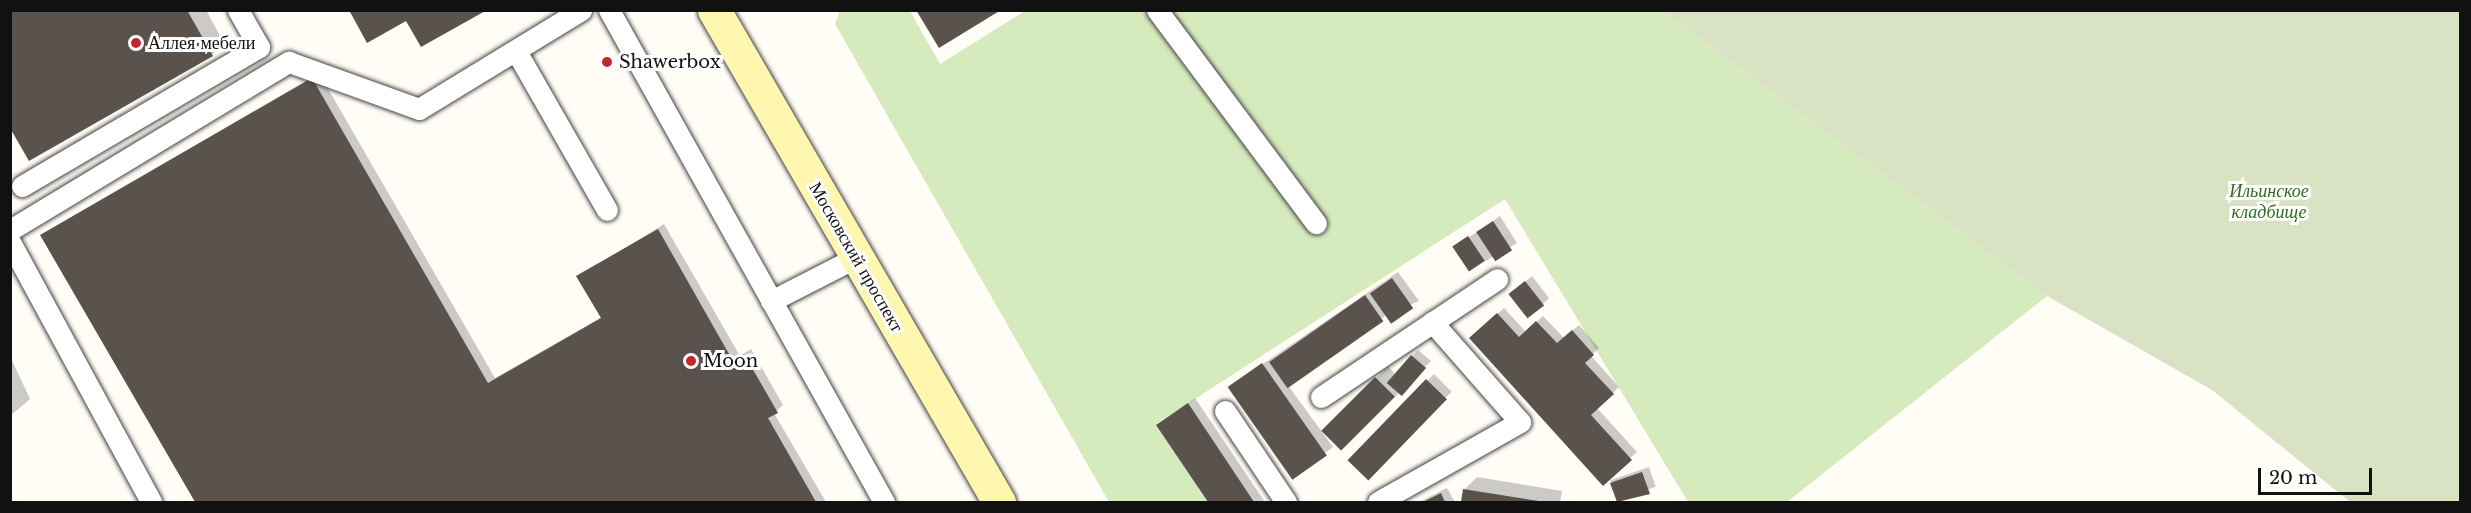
<!DOCTYPE html>
<meta charset="utf-8">
<style>
body{margin:0}
#map{position:relative;width:2471px;height:513px;overflow:hidden;background:#fffdf5;font-family:"Libre Baskerville",serif}
div>[style]{position:absolute}
.green>*{inset:0;background:#d5ebbd}
.cemetery>*{inset:0;background:#d9e3c4}
.shadow>*{inset:0;background:#0003;transform-origin:0 0}
.building>*{inset:0;background:#5a524d;transform-origin:0 0}
.roads{filter:drop-shadow(0 0 2px #444) drop-shadow(0 0 2px #444)}
.service>*{height:21px;margin:-10.5px;padding:0 10.5px;transform-origin:10.5px;border-radius:10.5px;background:#fff}
.secondary>*{height:33px;margin:-16.5px;padding:0 16.5px;transform-origin:16.5px;border-radius:16.5px;background:#fff6b0}
.dots>*{width:16px;height:16px;translate:-50% -50%;box-sizing:border-box;border:3px solid #fff;border-radius:50%}
span{translate:-50% -50%;white-space:nowrap;text-align:center;line-height:1.15;-webkit-text-stroke:6px #fff;paint-order:stroke}
.poi-label{font-size:18px;color:#111}
.left{translate:0 -50%;text-align:left}
.park-label{font-size:18px;color:#2f6b1f;font-style:italic}
.street-label{font-size:18px;color:#111}
.frame{position:absolute;inset:0;border:12px solid #111;pointer-events:none}
.scale{position:absolute;left:2258px;top:468px;width:114px;height:27px;box-sizing:border-box;border:3px solid #111;border-top:0;padding-left:8px;font-size:18px;line-height:21px;white-space:nowrap;color:#111;-webkit-text-stroke:4px #fff;paint-order:stroke}
</style>
<div id="map">
<div class="green">
<div style="clip-path:polygon(840px 11px,910px 11px,940px 64px,1025px 11px,1662px 11px,2047px 296px,1787px 502px,1688px 502px,1505px 199px,1156px 424px,1208px 502px,1109px 502px,835px 24px)"></div>
</div>
<div class="cemetery">
<div style="clip-path:polygon(1662px 11px,2460px 11px,2460px 502px,2350px 502px,2212px 390px,2047px 296px)"></div>
</div>
<div class="shadow">
<div style="clip-path:polygon(10px 10px,206px 10px,224px 43px,212px 55px)"></div>
<div style="clip-path:polygon(319px 73px,495px 378px,602px 317px,578px 277px,664px 224px,740px 356px,751px 349px,783px 405px,774px 413px,826px 502px,196px 502px,42px 235px)"></div>
<div style="clip-path:polygon(1500px 216px,1517px 243px,1470px 270px,1455px 247px)"></div>
<div style="clip-path:polygon(1398px 272px,1419px 301px,1388px 314px,1287px 384px,1333px 447px,1293px 477px,1229px 387px)"></div>
<div style="clip-path:polygon(1532px 276px,1549px 298px,1543px 304px,1518px 288px)"></div>
<div style="clip-path:polygon(1504px 308px,1526px 332px,1543px 316px,1564px 338px,1579px 325px,1599px 348px,1591px 356px,1619px 387px,1597px 408px,1637px 452px,1630px 458px,1477px 332px)"></div>
<div style="clip-path:polygon(1418px 350px,1431px 361px,1343px 449px,1325px 432px,1388px 366px,1395px 374px)"></div>
<div style="clip-path:polygon(10px 356px,30px 399px,10px 416px)"></div>
<div style="left:1434px;top:374px;width:25px;height:120px;rotate:45deg"></div>
<div style="clip-path:polygon(1195px 398px,1265px 502px,1210px 502px,1158px 425px)"></div>
<div style="left:1649px;top:467px;width:21px;height:41px;rotate:71deg"></div>
<div style="clip-path:polygon(1477px 477px,1562px 491px,1560px 502px,1462px 502px,1465px 489px)"></div>
<div style="clip-path:polygon(1447px 488px,1455px 502px,1419px 502px)"></div>
</div>
<div class="building">
<div style="clip-path:polygon(10px 10px,187px 10px,213px 56px,29px 161px,10px 128px)"></div>
<div style="clip-path:polygon(349px 10px,487px 10px,421px 47px,406px 21px,367px 43px)"></div>
<div style="clip-path:polygon(916px 10px,1001px 10px,939px 48px)"></div>
<div style="clip-path:polygon(312px 78px,488px 383px,601px 318px,576px 276px,658px 229px,733px 361px,744px 354px,778px 413px,768px 418px,816px 502px,195px 502px,40px 235px)"></div>
<div style="left:1493px;top:221px;width:35px;height:20px;rotate:57deg"></div>
<div style="left:1468px;top:236px;width:30px;height:19px;rotate:56deg"></div>
<div style="left:1392px;top:278px;width:37px;height:27px;rotate:55deg"></div>
<div style="left:1525px;top:281px;width:31px;height:21px;rotate:52deg"></div>
<div style="left:1365px;top:295px;width:32px;height:117px;rotate:55deg"></div>
<div style="clip-path:polygon(1497px 313px,1519px 337px,1536px 321px,1557px 343px,1572px 330px,1594px 355px,1585px 363px,1614px 394px,1591px 415px,1632px 460px,1603px 486px,1469px 338px)"></div>
<div style="left:1411px;top:355px;width:20px;height:37px;rotate:41deg"></div>
<div style="left:1262px;top:363px;width:113px;height:42px;rotate:55deg"></div>
<div style="left:1375px;top:377px;width:28px;height:76px;rotate:45deg"></div>
<div style="left:1426px;top:379px;width:29px;height:113px;rotate:44deg"></div>
<div style="clip-path:polygon(1188px 403px,1254px 502px,1208px 502px,1156px 425px)"></div>
<div style="clip-path:polygon(1642px 472px,1650px 494px,1617px 502px,1610px 483px)"></div>
<div style="clip-path:polygon(1463px 489px,1539px 501px,1539px 502px,1461px 502px)"></div>
<div style="clip-path:polygon(1441px 493px,1445px 502px,1423px 502px)"></div>
</div>
<div class="roads">
<div class="service">
<div style="left:609px;top:10px;width:564px;rotate:60.8deg"></div>
<div style="left:1157px;top:10px;width:266px;rotate:53.3deg"></div>
<div style="left:516px;top:51px;width:183px;rotate:60.2deg"></div>
<div style="left:22px;top:186px;width:275px;rotate:-30.4deg"></div>
<div style="left:259px;top:47px;width:43px;rotate:-119.6deg"></div>
<div style="left:10px;top:230px;width:326px;rotate:-31.1deg"></div>
<div style="left:289px;top:62px;width:138px;rotate:19.9deg"></div>
<div style="left:419px;top:109px;width:190px;rotate:-31.4deg"></div>
<div style="left:10px;top:242px;width:296px;rotate:61.5deg"></div>
<div style="left:771px;top:301px;width:97px;rotate:-27.1deg"></div>
<div style="left:1321px;top:397px;width:212px;rotate:-33.8deg"></div>
<div style="left:1225px;top:411px;width:110px;rotate:56.2deg"></div>
<div style="left:1378px;top:502px;width:163px;rotate:-29.4deg"></div>
<div style="left:1520px;top:422px;width:133px;rotate:-131.3deg"></div>
</div>
<div class="secondary">
<div style="left:714px;top:10px;width:569px;rotate:59.92deg"></div>
</div>
</div>
<div class="dots">
<div style="left:136px;top:43px;background:#c4262e"></div>
<div style="left:607px;top:62px;background:#c4262e"></div>
<div style="left:691px;top:361px;background:#c4262e"></div>
</div>
<div class="poi-label">
<span class="left" style="left:148px;top:43px">Аллея мебели</span>
<span class="left" style="left:619px;top:62px">Shawerbox</span>
<span class="left" style="left:703px;top:361px">Moon</span>
</div>
<div class="park-label">
<span style="left:2269px;top:202px">Ильинское<br>кладбище</span>
</div>
<div class="street-label">
<span style="left:856px;top:257px;rotate:60deg">Московский проспект</span>
</div>
<div class="frame"></div>
<div class="scale">20 m</div>
</div>
